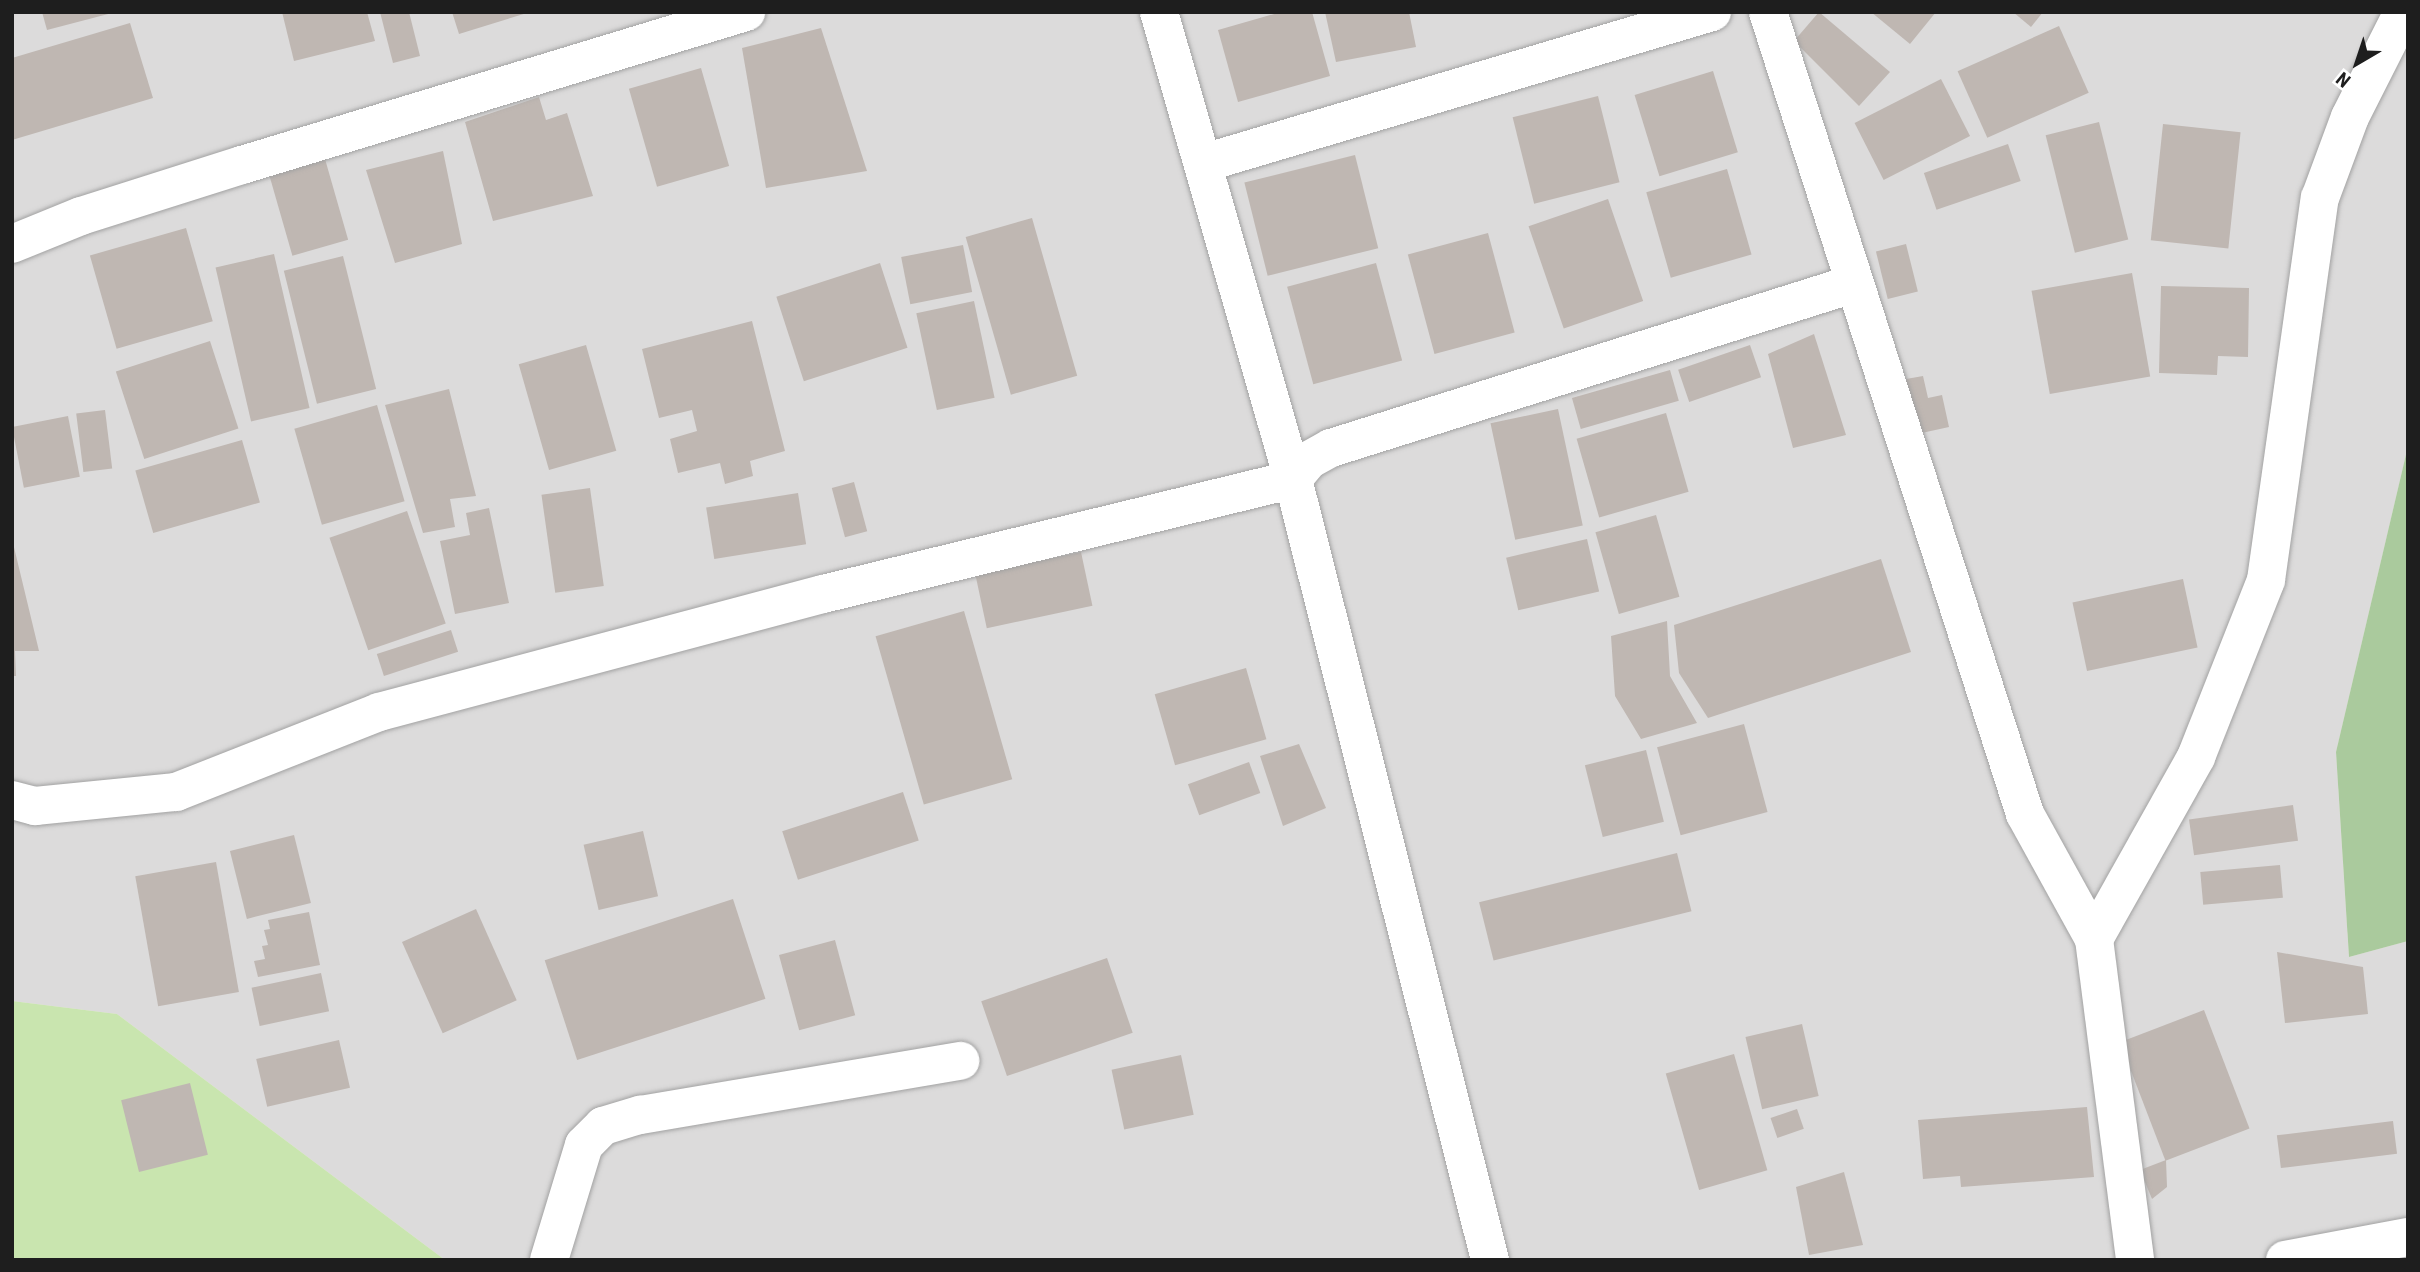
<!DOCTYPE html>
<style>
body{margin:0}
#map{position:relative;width:2420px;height:1272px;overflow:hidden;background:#eeebe5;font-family:"Roboto Condensed",sans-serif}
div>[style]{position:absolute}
.residential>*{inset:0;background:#dcdbdb}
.grass>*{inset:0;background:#c9e5af}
.forest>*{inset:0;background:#aaca9d}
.building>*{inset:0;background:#bfb7b2;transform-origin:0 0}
.roads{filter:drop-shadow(0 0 2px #a2a2a2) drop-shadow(0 0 2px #a2a2a2)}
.minor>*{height:38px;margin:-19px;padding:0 19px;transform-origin:19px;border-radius:19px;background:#fff}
span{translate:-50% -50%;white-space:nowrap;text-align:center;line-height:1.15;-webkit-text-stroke:6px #fff;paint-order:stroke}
.frame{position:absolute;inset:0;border:14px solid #1e1e1e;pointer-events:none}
.north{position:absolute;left:2322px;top:28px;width:70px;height:70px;-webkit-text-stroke:5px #fff;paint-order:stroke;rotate:219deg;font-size:19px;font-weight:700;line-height:28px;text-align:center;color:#1e1e1e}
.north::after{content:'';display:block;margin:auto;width:24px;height:32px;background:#1e1e1e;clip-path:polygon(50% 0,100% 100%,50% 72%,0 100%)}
</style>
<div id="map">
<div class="residential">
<div style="clip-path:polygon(12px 12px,2408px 12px,2408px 446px,2336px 752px,2349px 957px,2408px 941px,2408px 1260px,445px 1260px,117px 1014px,12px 1001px)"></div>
</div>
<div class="grass">
<div style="clip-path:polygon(12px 1001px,117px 1014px,445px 1260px,12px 1260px)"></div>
</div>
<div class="forest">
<div style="clip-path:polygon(2408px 446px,2408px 941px,2349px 957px,2336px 752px)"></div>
</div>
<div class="building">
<div style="clip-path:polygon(42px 12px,112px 12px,112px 13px,47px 30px)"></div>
<div style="clip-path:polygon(282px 12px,367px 12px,375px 41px,294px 61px)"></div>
<div style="clip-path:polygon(380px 12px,409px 12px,420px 56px,393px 63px)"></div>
<div style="clip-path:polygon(452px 12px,527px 12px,527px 13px,459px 34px)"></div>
<div style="clip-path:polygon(1281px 12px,1312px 12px,1330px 76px,1238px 102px,1218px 30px)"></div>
<div style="clip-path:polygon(1325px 12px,1409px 12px,1416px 47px,1336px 62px)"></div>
<div style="clip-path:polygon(1819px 12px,1890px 72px,1859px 106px,1794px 41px)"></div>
<div style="clip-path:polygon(1871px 12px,1936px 12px,1910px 44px)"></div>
<div style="clip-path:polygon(2013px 12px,2043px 12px,2031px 27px)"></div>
<div style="clip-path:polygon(130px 23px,153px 98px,12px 140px,12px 58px)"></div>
<div style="left:2059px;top:26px;width:73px;height:111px;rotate:66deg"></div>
<div style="clip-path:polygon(821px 28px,867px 171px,766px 188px,742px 48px)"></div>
<div style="left:701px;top:68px;width:102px;height:75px;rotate:74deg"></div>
<div style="left:1713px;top:71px;width:85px;height:82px;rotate:73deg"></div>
<div style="left:1941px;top:79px;width:64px;height:97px;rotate:63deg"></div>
<div style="left:1598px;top:96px;width:89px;height:88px;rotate:76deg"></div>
<div style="clip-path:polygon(539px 97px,546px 120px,567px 113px,593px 196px,493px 221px,465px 122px)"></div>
<div style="left:2099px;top:122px;width:121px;height:55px;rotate:76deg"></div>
<div style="left:2163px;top:124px;width:78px;height:117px;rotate:6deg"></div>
<div style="left:2008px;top:144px;width:39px;height:89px;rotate:71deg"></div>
<div style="clip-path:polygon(443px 151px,462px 244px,395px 263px,366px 170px)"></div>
<div style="left:1355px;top:155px;width:96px;height:114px;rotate:76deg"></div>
<div style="left:325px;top:159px;width:84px;height:58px;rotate:74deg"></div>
<div style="left:1727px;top:169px;width:89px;height:84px;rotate:74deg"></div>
<div style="left:1608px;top:199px;width:108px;height:84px;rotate:71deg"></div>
<div style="left:1032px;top:218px;width:164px;height:69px;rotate:74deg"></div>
<div style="left:186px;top:228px;width:97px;height:100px;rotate:74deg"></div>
<div style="left:1488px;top:233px;width:103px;height:83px;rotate:75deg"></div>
<div style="left:1906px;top:244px;width:49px;height:31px;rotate:76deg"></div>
<div style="left:963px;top:245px;width:48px;height:63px;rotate:79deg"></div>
<div style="left:274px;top:254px;width:158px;height:60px;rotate:77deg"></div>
<div style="left:343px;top:256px;width:137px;height:61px;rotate:76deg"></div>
<div style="left:880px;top:263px;width:89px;height:109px;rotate:72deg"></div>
<div style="left:1376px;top:263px;width:101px;height:92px;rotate:75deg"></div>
<div style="left:2132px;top:273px;width:105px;height:102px;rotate:80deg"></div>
<div style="clip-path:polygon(2161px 286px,2249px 288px,2248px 357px,2218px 356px,2217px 375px,2159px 373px)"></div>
<div style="left:974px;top:301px;width:99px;height:59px;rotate:78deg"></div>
<div style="clip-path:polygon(752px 321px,785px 451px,750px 461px,753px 476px,725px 484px,720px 463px,678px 473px,670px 439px,697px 431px,692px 410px,659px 418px,642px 349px)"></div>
<div style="clip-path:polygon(1814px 334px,1846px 435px,1793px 448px,1768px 354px)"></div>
<div style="left:210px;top:341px;width:92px;height:99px;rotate:72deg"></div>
<div style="left:586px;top:345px;width:110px;height:70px;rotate:74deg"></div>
<div style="left:1750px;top:345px;width:34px;height:76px;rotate:71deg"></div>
<div style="left:1670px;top:370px;width:32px;height:102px;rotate:74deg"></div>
<div style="clip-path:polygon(1923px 376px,1928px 398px,1942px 395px,1949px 427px,1908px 436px,1895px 381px)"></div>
<div style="clip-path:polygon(449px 389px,476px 496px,450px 499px,455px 527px,423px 533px,385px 405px)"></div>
<div style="left:377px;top:405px;width:100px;height:86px;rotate:74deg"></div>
<div style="left:1558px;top:409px;width:119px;height:69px;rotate:78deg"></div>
<div style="left:105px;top:410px;width:59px;height:29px;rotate:83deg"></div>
<div style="left:1666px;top:413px;width:82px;height:93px;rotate:74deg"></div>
<div style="left:68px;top:416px;width:62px;height:57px;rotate:79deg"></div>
<div style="left:242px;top:440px;width:65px;height:111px;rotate:74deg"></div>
<div style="left:854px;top:482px;width:51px;height:23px;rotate:75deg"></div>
<div style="left:590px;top:488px;width:99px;height:49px;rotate:82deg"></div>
<div style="left:798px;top:493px;width:52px;height:93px;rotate:81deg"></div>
<div style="clip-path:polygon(489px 508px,509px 603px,455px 614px,440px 541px,470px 535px,466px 513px)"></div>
<div style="left:407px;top:511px;width:119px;height:82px;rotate:71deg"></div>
<div style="left:1656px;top:515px;width:85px;height:63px;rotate:74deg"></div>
<div style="left:1587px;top:539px;width:54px;height:83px;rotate:77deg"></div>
<div style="clip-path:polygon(13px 543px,39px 651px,15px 651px,16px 676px,12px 676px)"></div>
<div style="left:1081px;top:552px;width:55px;height:108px;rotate:78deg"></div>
<div style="clip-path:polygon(1881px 559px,1911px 652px,1708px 718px,1679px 673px,1674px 625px)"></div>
<div style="left:2183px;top:579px;width:70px;height:113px;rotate:78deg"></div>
<div style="left:964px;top:611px;width:175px;height:92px;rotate:74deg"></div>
<div style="clip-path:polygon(1667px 621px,1670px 676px,1697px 723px,1641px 739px,1615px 696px,1611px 636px)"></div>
<div style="left:451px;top:630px;width:23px;height:78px;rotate:72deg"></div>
<div style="left:1246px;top:668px;width:74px;height:95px;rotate:74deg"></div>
<div style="left:1744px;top:724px;width:91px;height:90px;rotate:75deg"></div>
<div style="clip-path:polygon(1299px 744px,1326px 808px,1283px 826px,1260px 756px)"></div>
<div style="left:1646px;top:750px;width:74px;height:63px;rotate:76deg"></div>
<div style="left:1249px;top:762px;width:33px;height:65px;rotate:70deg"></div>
<div style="left:903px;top:792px;width:51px;height:127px;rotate:72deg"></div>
<div style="left:2293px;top:805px;width:36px;height:105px;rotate:82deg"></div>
<div style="left:643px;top:831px;width:67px;height:61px;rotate:77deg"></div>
<div style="left:294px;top:835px;width:70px;height:66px;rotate:76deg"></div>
<div style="left:1677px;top:853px;width:60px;height:204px;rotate:76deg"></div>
<div style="left:216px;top:862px;width:132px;height:82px;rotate:80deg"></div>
<div style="left:2280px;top:865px;width:33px;height:80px;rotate:85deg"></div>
<div style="left:733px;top:899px;width:105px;height:198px;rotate:72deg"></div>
<div style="left:476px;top:909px;width:100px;height:81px;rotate:66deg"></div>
<div style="clip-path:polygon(309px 912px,320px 965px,258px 977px,254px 961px,265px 959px,262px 946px,268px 945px,264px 930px,270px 929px,268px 920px)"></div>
<div style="left:835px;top:940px;width:78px;height:58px;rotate:75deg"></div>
<div style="clip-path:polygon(2277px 952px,2363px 967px,2368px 1014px,2285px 1023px)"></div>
<div style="left:1107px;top:958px;width:79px;height:133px;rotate:71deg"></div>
<div style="left:321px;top:973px;width:39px;height:71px;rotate:78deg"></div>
<div style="left:2204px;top:1010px;width:127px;height:90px;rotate:69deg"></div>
<div style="left:1802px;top:1024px;width:74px;height:58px;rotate:77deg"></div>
<div style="left:339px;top:1040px;width:49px;height:85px;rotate:77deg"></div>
<div style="left:1734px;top:1054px;width:121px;height:71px;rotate:74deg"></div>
<div style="left:1181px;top:1055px;width:61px;height:71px;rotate:78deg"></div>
<div style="left:190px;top:1083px;width:74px;height:71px;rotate:76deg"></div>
<div style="clip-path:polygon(2087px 1107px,2094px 1177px,1961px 1187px,1960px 1176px,1923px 1179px,1918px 1120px)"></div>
<div style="left:1797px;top:1109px;width:21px;height:28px;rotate:71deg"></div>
<div style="left:2393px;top:1121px;width:33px;height:117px;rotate:83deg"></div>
<div style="clip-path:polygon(2166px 1160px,2167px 1187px,2152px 1199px,2140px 1170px)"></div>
<div style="clip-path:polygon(1844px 1172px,1863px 1245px,1809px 1255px,1796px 1187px)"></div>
</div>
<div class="roads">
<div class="minor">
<div style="left:1159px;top:12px;width:486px;rotate:74deg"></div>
<div style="left:1293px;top:479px;width:805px;rotate:75.84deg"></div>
<div style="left:1768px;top:12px;width:842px;rotate:72.23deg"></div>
<div style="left:2025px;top:814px;width:143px;rotate:61.1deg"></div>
<div style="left:2094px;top:939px;width:324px;rotate:82.7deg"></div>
<div style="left:1204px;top:163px;width:530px;rotate:-16.55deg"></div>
<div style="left:12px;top:244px;width:74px;rotate:-22.1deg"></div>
<div style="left:81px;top:216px;width:169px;rotate:-17.6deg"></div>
<div style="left:242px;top:165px;width:527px;rotate:-16.89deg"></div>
<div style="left:12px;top:800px;width:24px;rotate:15deg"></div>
<div style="left:35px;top:806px;width:142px;rotate:-5.7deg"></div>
<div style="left:176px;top:792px;width:218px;rotate:-21.5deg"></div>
<div style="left:379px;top:712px;width:459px;rotate:-14.9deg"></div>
<div style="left:823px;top:594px;width:484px;rotate:-13.7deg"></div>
<div style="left:1293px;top:479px;width:25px;rotate:-50deg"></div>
<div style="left:1309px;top:460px;width:25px;rotate:-29deg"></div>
<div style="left:1331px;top:448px;width:547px;rotate:-17.44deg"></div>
<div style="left:2094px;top:939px;width:209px;rotate:-60.7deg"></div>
<div style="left:2196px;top:757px;width:190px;rotate:-68.4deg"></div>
<div style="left:2266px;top:580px;width:386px;rotate:-82deg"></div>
<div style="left:2320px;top:198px;width:86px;rotate:-69.7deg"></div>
<div style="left:2350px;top:117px;width:118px;rotate:-63.2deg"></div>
<div style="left:549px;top:1260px;width:120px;rotate:-73.1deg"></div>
<div style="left:584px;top:1145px;width:27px;rotate:-45deg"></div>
<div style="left:603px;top:1126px;width:39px;rotate:-17deg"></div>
<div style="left:640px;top:1115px;width:325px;rotate:-9.6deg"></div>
<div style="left:2285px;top:1260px;width:125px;rotate:-10.6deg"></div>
</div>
</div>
<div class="frame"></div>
<div class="north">N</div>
</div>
